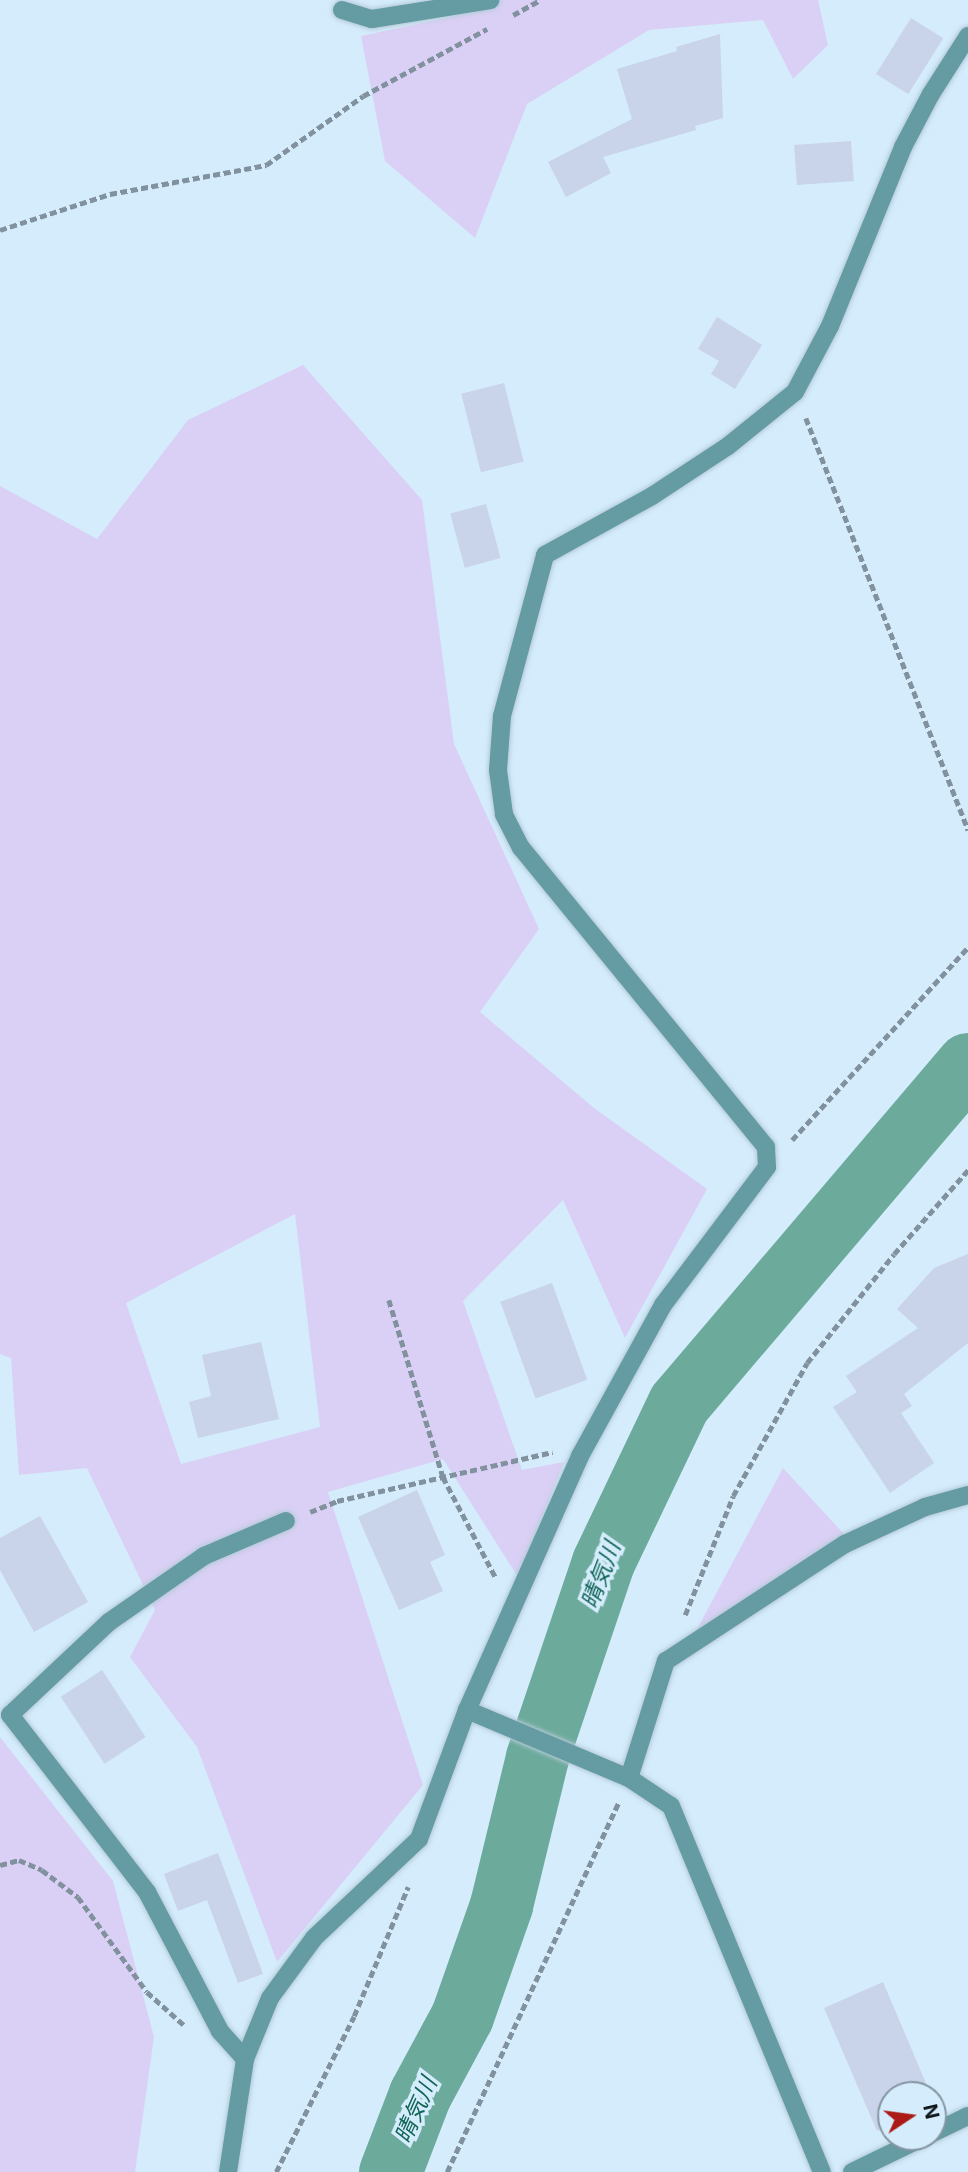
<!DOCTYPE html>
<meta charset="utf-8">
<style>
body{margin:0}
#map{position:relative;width:968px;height:2172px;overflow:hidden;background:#d4ecfc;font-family:Inter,"Noto Sans JP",sans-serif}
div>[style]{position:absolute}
.green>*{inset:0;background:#dad0f5}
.river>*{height:63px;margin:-31.5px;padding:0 31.5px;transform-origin:31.5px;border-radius:31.5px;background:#6caa9b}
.building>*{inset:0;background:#c9d3ea;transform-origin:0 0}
.path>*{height:4.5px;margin-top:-2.25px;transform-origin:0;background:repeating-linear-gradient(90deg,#81929e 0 7px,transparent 0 10.5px)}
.roads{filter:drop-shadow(0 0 2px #b4cad8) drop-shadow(0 0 2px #b4cad8)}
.minor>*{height:18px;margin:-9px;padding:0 9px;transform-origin:9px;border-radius:9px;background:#659ba2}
span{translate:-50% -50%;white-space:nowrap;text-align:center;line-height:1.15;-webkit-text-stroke:7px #d4ecfc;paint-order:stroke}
.water-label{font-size:23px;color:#126555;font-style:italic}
.north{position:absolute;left:877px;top:2081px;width:70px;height:70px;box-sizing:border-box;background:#d4ecfc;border:2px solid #8596a2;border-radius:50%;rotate:77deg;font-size:19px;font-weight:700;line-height:28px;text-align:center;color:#0e161c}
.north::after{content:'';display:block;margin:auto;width:24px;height:32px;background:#ab1a14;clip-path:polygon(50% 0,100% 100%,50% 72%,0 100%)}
</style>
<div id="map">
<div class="green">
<div style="clip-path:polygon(502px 0,818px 0,828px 45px,793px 79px,763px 20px,649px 30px,527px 104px,475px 238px,385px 161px,361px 36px,475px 12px)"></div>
<div style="clip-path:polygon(evenodd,303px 365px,422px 500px,454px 744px,539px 929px,480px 1012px,594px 1108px,707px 1189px,625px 1338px,563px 1200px,463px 1301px,522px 1470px,564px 1462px,518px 1577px,443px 1459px,328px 1492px,423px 1785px,277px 1962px,197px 1747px,130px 1657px,155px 1610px,87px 1468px,19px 1475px,11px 1358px,0 1354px,0 486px,97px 539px,188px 420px,303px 365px,295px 1214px,320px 1427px,181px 1464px,126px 1303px,295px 1214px)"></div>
<div style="clip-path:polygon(783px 1468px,855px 1546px,678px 1665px)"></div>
<div style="clip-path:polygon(0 1737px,113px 1881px,154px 2037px,135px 2172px,0 2172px)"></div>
</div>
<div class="river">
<div style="left:390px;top:2172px;width:84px;rotate:-69deg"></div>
<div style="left:420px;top:2094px;width:89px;rotate:-61.7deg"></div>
<div style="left:462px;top:2016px;width:118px;rotate:-70.6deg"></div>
<div style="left:501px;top:1905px;width:152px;rotate:-76.3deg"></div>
<div style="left:537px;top:1757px;width:206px;rotate:-71.3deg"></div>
<div style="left:603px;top:1562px;width:176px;rotate:-64.5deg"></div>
<div style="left:679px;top:1403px;width:445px;rotate:-49.6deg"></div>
</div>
<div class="building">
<div style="left:911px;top:18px;width:38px;height:66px;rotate:32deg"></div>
<div style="clip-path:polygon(720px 34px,723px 118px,695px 126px,696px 130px,603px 157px,611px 173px,566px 197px,548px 162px,632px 119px,617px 69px,677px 51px,676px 47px)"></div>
<div style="left:851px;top:141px;width:40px;height:57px;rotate:86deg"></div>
<div style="clip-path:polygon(717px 317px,762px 345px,735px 389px,711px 374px,719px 361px,698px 349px)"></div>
<div style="left:504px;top:383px;width:81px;height:44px;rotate:76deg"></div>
<div style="left:486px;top:504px;width:56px;height:37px;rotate:75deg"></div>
<div style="clip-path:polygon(968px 1254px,968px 1343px,904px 1394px,912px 1406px,901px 1413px,934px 1463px,890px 1493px,833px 1407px,857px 1392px,846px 1376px,918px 1328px,897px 1309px,934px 1268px)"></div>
<div style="left:552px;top:1283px;width:103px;height:55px;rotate:70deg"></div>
<div style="clip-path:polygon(261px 1342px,279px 1419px,198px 1438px,189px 1402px,211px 1396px,202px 1355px)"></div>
<div style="clip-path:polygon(417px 1490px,445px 1555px,430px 1562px,443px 1591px,399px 1610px,358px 1517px)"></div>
<div style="clip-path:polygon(40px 1516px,88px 1602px,34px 1632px,0 1570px,0 1538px)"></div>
<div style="left:102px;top:1670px;width:80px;height:49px;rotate:57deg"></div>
<div style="clip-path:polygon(218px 1853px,263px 1974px,238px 1983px,207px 1900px,178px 1911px,164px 1874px)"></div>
<div style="clip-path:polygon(883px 1982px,931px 2095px,891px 2095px,891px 2124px,877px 2131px,824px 2008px)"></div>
</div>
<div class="path">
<div style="left:513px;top:15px;width:31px;rotate:-29deg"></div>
<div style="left:0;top:230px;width:116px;rotate:-18.1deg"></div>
<div style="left:110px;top:194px;width:159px;rotate:-10.5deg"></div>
<div style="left:266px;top:165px;width:119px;rotate:-35.4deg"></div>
<div style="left:363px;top:96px;width:141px;rotate:-28.4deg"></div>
<div style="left:806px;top:418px;width:443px;rotate:68.5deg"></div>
<div style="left:792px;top:1140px;width:261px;rotate:-47.6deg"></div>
<div style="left:389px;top:1300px;width:185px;rotate:73deg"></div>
<div style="left:443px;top:1477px;width:114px;rotate:62.3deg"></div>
<div style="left:310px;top:1512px;width:29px;rotate:-22deg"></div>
<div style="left:337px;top:1501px;width:221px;rotate:-12.8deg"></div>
<div style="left:685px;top:1615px;width:128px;rotate:-68deg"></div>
<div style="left:733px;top:1496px;width:152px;rotate:-60.9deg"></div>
<div style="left:807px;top:1363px;width:139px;rotate:-51.4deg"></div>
<div style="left:894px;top:1254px;width:112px;rotate:-48.6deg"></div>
<div style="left:0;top:1865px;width:20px;rotate:-15deg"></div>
<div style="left:19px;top:1860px;width:25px;rotate:23deg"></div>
<div style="left:42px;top:1870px;width:45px;rotate:36.9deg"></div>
<div style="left:78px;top:1897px;width:117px;rotate:54deg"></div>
<div style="left:147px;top:1992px;width:51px;rotate:41.8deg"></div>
<div style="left:276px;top:2172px;width:174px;rotate:-63.4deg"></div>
<div style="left:354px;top:2016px;width:140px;rotate:-67.3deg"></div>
<div style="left:447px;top:2172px;width:409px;rotate:-65.1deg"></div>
</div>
<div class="roads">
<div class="minor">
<div style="left:342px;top:10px;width:31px;rotate:17deg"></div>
<div style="left:372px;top:19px;width:120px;rotate:-9.1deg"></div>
<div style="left:467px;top:1710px;width:176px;rotate:22.8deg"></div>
<div style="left:629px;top:1778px;width:50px;rotate:33.7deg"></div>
<div style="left:671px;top:1806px;width:396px;rotate:67.6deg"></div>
<div style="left:629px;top:1778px;width:123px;rotate:-72.5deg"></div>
<div style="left:666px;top:1661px;width:214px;rotate:-33.2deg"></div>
<div style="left:845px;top:1544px;width:88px;rotate:-24.8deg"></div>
<div style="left:925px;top:1507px;width:45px;rotate:-15.6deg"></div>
<div style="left:245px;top:2059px;width:38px;rotate:-132deg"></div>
<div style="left:220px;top:2031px;width:157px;rotate:-117.7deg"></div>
<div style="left:147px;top:1892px;width:224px;rotate:-127.7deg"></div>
<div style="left:10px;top:1715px;width:136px;rotate:-43.2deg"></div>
<div style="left:109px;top:1622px;width:116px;rotate:-34.8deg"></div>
<div style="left:204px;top:1556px;width:89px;rotate:-23.1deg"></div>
<div style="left:933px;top:2133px;width:39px;rotate:-26deg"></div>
<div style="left:228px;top:2172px;width:114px;rotate:-81.4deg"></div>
<div style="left:245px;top:2059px;width:66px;rotate:-67.7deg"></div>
<div style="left:270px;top:1998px;width:74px;rotate:-53.7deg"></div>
<div style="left:314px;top:1938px;width:144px;rotate:-43.3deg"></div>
<div style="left:419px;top:1839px;width:138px;rotate:-69.6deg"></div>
<div style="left:467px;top:1710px;width:278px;rotate:-66deg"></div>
<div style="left:580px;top:1456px;width:172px;rotate:-61.2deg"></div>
<div style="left:663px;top:1305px;width:173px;rotate:-53deg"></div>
<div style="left:767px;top:1167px;width:20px;rotate:-93deg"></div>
<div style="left:766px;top:1147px;width:387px;rotate:-129.3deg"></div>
<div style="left:521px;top:848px;width:38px;rotate:-117deg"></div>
<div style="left:504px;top:814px;width:44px;rotate:-97.8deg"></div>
<div style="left:498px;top:770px;width:54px;rotate:-85.8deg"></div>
<div style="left:502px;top:716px;width:167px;rotate:-75deg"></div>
<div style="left:545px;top:555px;width:122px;rotate:-28.9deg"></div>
<div style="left:652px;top:496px;width:91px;rotate:-33.3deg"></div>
<div style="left:728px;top:446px;width:86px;rotate:-38.9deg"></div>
<div style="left:795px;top:392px;width:75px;rotate:-62.1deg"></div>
<div style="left:830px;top:326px;width:193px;rotate:-67.8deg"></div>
<div style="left:903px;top:147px;width:60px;rotate:-62.2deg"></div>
<div style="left:931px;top:94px;width:69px;rotate:-57.5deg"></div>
<div style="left:852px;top:2172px;width:80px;rotate:-25.9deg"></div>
</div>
</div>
<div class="water-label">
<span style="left:601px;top:1575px;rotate:-69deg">晴気川</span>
<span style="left:416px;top:2110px;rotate:-66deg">晴気川</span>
</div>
<div class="north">N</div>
</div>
